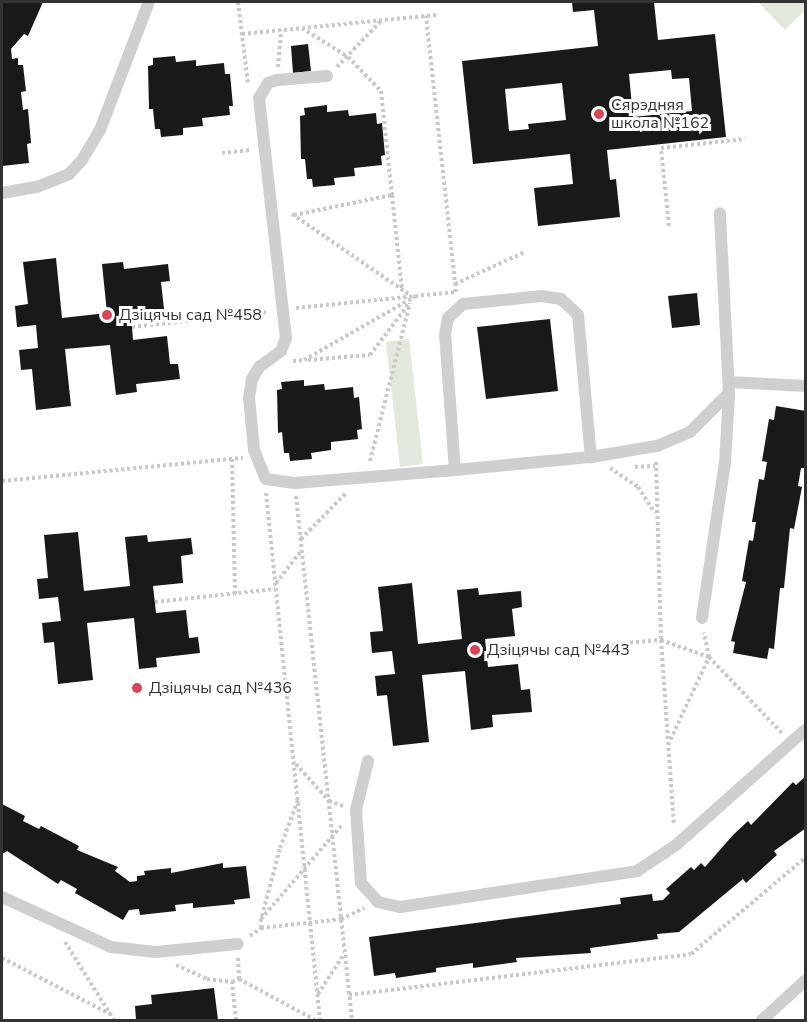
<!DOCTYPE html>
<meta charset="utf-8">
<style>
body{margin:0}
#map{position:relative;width:807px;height:1022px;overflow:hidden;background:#fff;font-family:"Nunito Sans",sans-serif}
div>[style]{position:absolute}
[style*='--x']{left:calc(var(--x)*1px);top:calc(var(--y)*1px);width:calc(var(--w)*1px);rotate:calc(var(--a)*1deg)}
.green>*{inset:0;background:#e3e8dc}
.building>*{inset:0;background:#191919}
.path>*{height:4px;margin-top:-2px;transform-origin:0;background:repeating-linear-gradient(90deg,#c9c9c9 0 3px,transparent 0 6px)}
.lane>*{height:12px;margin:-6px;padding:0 6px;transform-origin:6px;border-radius:6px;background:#cfcfcf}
.dots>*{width:16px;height:16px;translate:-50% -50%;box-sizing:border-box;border:3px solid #fff;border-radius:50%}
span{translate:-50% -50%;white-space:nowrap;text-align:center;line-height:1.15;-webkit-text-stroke:6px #fff;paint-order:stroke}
.poi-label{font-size:16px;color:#323232}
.left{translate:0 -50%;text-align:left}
.frame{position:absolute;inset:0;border:3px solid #323232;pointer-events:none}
</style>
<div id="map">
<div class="green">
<i style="clip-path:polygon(758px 2px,805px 2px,805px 10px,785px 30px)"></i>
<i style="clip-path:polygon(409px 339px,423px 464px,400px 467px,386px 342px)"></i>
</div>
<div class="building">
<i style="clip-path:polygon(2px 2px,43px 2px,28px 36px,24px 34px,11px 49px,12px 59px,18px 58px,18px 65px,23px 65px,26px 91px,21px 92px,23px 110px,28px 109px,31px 143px,27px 144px,29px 163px,2px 166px)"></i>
<i style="clip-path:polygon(evenodd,572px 2px,654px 2px,658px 40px,715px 34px,726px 137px,607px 150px,610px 180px,616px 179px,620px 217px,538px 226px,534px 188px,573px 184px,570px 154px,473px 164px,462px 61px,598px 46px,594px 10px,573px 12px,572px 2px,671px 70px,672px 79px,689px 78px,692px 111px,633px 117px,629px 74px,671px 70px,572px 2px,562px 83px,566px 120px,528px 124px,529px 129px,509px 131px,505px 89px,562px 83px)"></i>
<i style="clip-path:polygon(308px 44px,311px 71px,293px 73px,291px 46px)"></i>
<i style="clip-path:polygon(175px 56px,176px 62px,196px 60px,196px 66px,224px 63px,225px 74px,230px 74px,233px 106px,229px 106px,230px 115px,202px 118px,203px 126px,183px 128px,183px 135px,161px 137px,160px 129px,155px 129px,153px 109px,149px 109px,148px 66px,153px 65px,153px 58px)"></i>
<i style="clip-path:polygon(327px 105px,327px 112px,348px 110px,349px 116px,376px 113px,377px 124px,382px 123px,385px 155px,381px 156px,382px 165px,354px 168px,355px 176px,334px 178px,335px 185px,313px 187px,312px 179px,307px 179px,305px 159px,301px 159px,300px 116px,305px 115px,304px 108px)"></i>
<i style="clip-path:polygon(56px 258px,62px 318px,107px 313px,102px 264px,123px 262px,124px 269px,168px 264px,170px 281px,161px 282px,164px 309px,130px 313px,132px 327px,133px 340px,167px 336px,170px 364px,178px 364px,180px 379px,136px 384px,137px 392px,116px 395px,110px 345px,65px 349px,71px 406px,36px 410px,32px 369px,21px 370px,19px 350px,38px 348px,36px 325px,17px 327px,15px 306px,28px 304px,23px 262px)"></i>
<i style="clip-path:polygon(697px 293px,700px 325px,672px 328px,668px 296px)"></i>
<i style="clip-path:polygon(550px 319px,558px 391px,486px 399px,477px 327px)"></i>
<i style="clip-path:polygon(304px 380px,304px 386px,324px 384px,325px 390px,353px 387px,354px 398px,359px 397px,362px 429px,357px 430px,358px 439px,331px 442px,331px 450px,311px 453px,312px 459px,290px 461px,289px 453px,284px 453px,282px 432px,278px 433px,277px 390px,282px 389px,281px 382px)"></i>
<i style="clip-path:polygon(776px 406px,806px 411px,806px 464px,805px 468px,801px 468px,798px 486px,802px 487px,794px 529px,790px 528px,784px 588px,780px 588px,774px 649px,769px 648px,767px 659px,733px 653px,735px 642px,731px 641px,746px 582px,742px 581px,749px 540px,753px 541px,756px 522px,752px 522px,759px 479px,764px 480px,767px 462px,762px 461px,769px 419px,774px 420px)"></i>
<i style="clip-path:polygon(78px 532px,84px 591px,130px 586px,125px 537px,147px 535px,148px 542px,191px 538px,193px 554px,181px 556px,183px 583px,153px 586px,156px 613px,186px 610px,189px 638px,198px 637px,200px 653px,156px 658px,157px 667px,139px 669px,134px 618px,87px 623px,93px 680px,58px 684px,54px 642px,44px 643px,42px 623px,61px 621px,58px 597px,39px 599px,37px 579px,48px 578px,44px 535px)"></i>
<i style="clip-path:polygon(412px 583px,418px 644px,462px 639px,457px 590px,478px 588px,479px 595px,521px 591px,522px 607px,512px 609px,515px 636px,485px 639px,488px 667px,518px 664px,521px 690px,530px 689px,532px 712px,492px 715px,493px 727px,471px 730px,465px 671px,422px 675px,429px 742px,393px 746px,387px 695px,377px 696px,375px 676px,395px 674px,392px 651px,372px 653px,370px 632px,383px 631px,378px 587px)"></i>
<i style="clip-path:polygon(806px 776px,806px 828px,774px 851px,777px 855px,746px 883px,743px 879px,679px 932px,657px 934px,658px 939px,590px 948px,591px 953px,516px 958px,517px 962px,473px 968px,473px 963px,436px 968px,436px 972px,396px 978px,395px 973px,374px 976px,369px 937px,621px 904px,620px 898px,652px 894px,653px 901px,663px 900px,670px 893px,666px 889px,691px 867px,694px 870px,701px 863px,705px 867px,733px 835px,748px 821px,751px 825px,793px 782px,796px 785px)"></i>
<i style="clip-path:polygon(2px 804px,25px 816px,23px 821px,39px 829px,41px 826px,79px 846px,77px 850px,118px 867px,115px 871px,130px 882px,137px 881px,137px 876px,145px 875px,144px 871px,171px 868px,171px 873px,223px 863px,223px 868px,246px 866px,250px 898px,234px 900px,235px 904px,193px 908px,193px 903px,175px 905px,176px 911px,140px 915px,139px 909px,129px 910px,123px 920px,75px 893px,77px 889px,61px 880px,58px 884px,7px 851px,2px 854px)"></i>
<i style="clip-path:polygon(214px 988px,218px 1020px,136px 1020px,135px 1006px,152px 1004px,151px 995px)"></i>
</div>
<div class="path">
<i style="--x:238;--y:2;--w:83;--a:83"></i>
<i style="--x:302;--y:28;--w:54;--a:32.2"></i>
<i style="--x:348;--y:57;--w:47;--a:45.9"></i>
<i style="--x:381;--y:91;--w:105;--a:84"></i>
<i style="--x:242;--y:34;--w:195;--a:-5.6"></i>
<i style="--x:278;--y:67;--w:37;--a:-85"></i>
<i style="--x:337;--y:67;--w:64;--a:-46.3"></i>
<i style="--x:222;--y:153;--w:29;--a:-6"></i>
<i style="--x:292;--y:214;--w:143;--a:34.5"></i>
<i style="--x:294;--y:215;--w:100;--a:-11.5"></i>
<i style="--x:392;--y:195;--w:96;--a:84"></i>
<i style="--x:669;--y:226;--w:78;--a:-95.9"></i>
<i style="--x:661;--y:148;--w:84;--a:-6.1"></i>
<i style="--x:455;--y:284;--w:77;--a:-24.6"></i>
<i style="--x:296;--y:308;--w:161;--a:-5.7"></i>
<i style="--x:456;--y:292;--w:278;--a:-96.2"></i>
<i style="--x:132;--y:327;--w:137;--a:-6.3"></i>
<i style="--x:308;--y:360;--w:62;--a:-4.6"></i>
<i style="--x:370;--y:355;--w:63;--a:-52.8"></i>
<i style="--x:293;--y:361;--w:11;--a:-5"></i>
<i style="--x:304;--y:360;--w:131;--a:-29.7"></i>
<i style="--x:232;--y:459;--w:135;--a:88.7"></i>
<i style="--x:370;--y:461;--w:163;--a:-75.8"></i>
<i style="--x:656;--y:462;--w:178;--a:88.4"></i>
<i style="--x:661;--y:640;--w:51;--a:19.5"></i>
<i style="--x:709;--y:657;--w:105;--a:46.2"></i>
<i style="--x:635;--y:467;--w:20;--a:-3"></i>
<i style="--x:610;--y:468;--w:34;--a:34"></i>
<i style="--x:638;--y:487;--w:31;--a:57"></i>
<i style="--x:2;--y:481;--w:242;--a:-5.5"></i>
<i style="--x:266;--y:493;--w:530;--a:84.15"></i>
<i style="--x:296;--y:496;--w:527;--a:83.9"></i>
<i style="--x:301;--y:539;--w:64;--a:-45.6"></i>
<i style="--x:276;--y:583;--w:41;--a:-52"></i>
<i style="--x:155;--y:602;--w:121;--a:-6.2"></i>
<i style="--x:487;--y:656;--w:175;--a:-5.3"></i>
<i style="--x:661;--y:640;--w:186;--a:86"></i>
<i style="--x:668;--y:745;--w:97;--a:-65"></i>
<i style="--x:709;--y:657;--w:25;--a:-102"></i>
<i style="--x:296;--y:764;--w:50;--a:48.3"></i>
<i style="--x:329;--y:801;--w:15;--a:20"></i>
<i style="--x:262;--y:916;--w:70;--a:-75.2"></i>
<i style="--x:280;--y:848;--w:51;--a:-69.4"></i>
<i style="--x:261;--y:928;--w:81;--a:-6.4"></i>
<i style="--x:341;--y:919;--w:26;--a:-25"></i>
<i style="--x:250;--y:936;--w:14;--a:-36"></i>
<i style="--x:261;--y:928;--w:9;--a:-90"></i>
<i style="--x:261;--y:919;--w:123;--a:-49.3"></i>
<i style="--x:65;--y:942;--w:92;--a:57.9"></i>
<i style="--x:2;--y:958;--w:122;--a:27.4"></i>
<i style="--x:238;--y:958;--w:21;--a:87"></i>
<i style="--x:239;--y:979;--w:86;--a:28.3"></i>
<i style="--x:176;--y:965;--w:34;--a:24"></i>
<i style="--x:207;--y:979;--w:25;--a:7"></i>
<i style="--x:318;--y:994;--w:48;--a:-57"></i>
<i style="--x:349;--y:995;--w:344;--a:-6.8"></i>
<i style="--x:691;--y:954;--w:150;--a:-40.1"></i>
<i style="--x:236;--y:1020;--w:38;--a:-96"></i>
<i style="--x:232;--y:982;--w:8;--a:-23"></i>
</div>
<div class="lane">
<i style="--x:327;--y:76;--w:50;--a:175.4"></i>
<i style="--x:277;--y:80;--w:9;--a:162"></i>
<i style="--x:268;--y:83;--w:17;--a:121"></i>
<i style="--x:259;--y:98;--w:242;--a:83.6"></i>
<i style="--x:286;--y:338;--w:14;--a:111"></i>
<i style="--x:281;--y:351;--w:26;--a:144"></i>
<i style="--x:260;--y:366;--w:15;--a:122"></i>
<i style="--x:252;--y:379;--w:18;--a:99"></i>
<i style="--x:249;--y:397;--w:53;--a:84.6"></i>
<i style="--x:254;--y:450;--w:31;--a:68"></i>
<i style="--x:266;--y:479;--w:29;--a:8"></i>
<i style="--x:295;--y:483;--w:161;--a:-4.6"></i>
<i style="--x:455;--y:470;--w:137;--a:-5.5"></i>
<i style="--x:591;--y:457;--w:67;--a:-9.5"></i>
<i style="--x:657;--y:446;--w:36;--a:-23"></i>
<i style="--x:690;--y:432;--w:55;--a:-45"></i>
<i style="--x:2;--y:193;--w:36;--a:-10"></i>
<i style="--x:37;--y:187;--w:35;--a:-22"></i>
<i style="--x:69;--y:174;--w:19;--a:-47"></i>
<i style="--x:82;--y:160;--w:35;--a:-59"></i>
<i style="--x:100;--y:130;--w:137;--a:-69.1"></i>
<i style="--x:729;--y:382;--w:77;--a:3"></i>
<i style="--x:455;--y:470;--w:135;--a:-94.2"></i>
<i style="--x:445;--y:335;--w:17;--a:-80"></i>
<i style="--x:448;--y:318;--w:21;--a:-43"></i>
<i style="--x:463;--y:304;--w:79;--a:-5.8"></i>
<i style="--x:542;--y:296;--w:19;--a:9"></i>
<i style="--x:561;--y:299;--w:23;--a:43"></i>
<i style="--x:578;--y:315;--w:143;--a:84.8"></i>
<i style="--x:702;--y:618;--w:157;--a:-81.6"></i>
<i style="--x:725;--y:463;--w:70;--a:-86.7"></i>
<i style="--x:729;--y:393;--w:180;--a:-92.9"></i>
<i style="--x:368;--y:761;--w:50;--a:103.8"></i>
<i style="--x:356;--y:810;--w:73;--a:86.1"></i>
<i style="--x:361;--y:883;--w:25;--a:48"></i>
<i style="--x:378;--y:902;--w:23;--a:13"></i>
<i style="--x:400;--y:907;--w:240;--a:-8.6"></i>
<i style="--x:637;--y:871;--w:47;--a:-33.7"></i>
<i style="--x:676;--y:845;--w:174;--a:-41.7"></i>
<i style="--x:2;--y:897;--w:120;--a:24.6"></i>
<i style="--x:111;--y:947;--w:45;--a:6.3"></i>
<i style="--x:156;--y:952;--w:82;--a:-5.6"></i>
<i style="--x:762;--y:1020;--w:59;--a:-42.3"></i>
</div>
<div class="dots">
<i style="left:599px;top:114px;background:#d74757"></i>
<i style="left:107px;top:315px;background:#d74757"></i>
<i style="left:475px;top:650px;background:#d74757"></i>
<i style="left:137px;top:688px;background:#d74757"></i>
</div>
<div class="poi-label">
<span class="left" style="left:611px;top:114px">Сярэдняя<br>школа №162</span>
<span class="left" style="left:119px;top:315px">Дзіцячы сад №458</span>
<span class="left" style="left:487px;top:650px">Дзіцячы сад №443</span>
<span class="left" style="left:149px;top:688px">Дзіцячы сад №436</span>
</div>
<div class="frame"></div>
</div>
